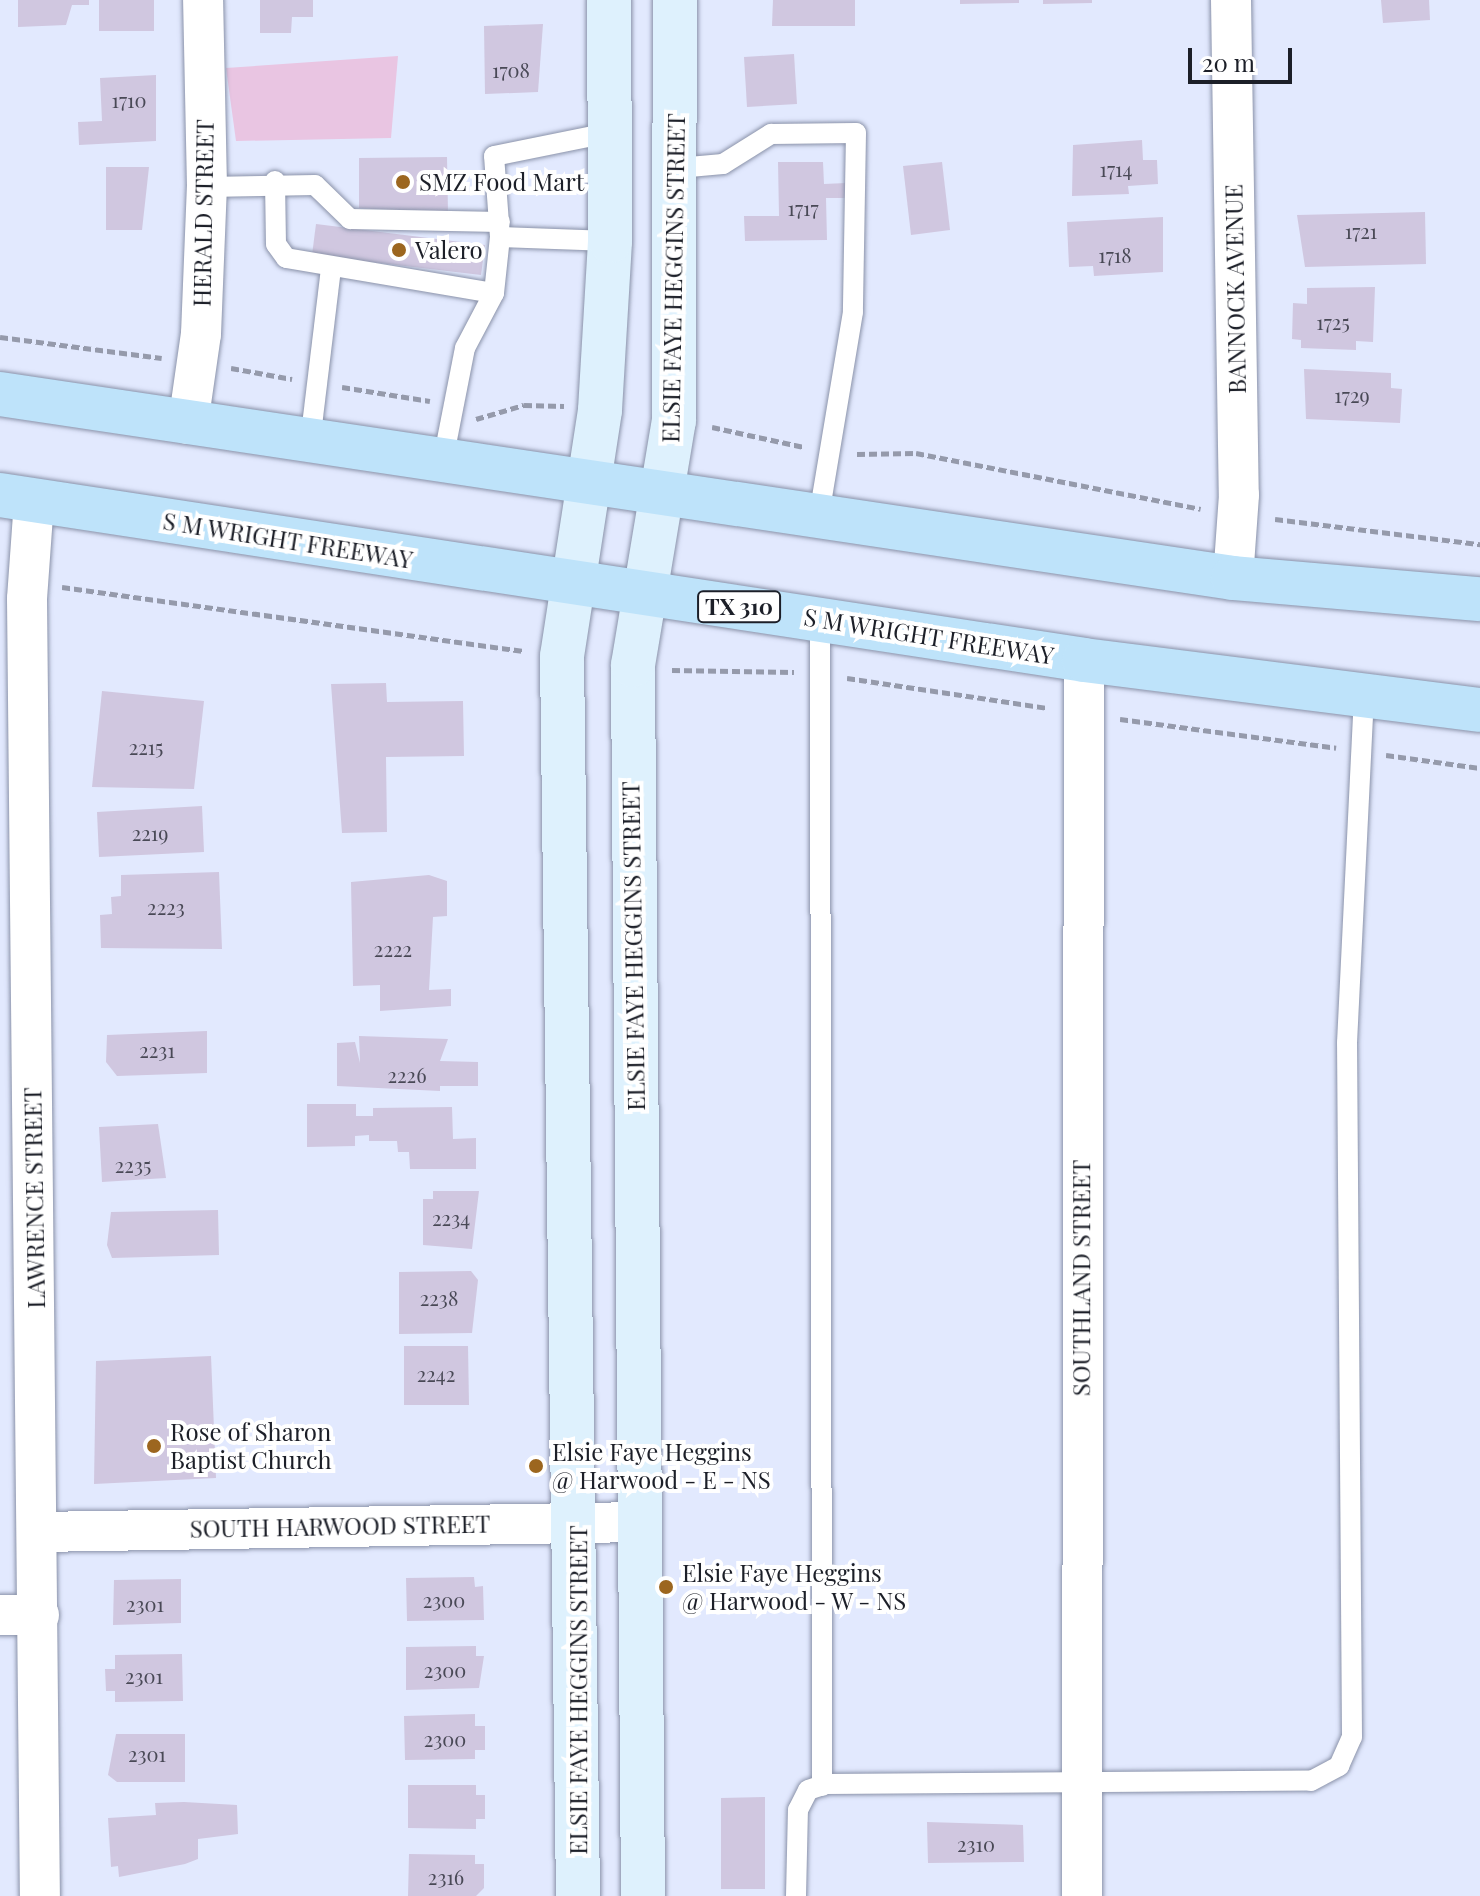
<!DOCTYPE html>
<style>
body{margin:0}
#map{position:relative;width:1480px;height:1896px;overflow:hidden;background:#e2e9fe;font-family:"Playfair Display",serif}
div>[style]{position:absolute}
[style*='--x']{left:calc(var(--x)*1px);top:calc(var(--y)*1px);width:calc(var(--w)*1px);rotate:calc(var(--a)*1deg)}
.green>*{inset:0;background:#e9c5e2}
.building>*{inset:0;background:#d0c7e0}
.path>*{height:5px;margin-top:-2.5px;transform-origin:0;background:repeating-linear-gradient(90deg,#959aab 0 8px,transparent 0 12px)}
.roads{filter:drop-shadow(0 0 2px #8a92a9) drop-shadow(0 0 2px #8a92a9)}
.service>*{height:20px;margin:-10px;padding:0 10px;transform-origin:10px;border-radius:10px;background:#fff}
.minor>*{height:40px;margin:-20px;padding:0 20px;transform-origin:20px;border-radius:20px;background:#fff}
.secondary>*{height:44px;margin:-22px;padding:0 22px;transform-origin:22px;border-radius:22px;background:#def1fd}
.primary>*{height:44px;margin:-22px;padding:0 22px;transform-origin:22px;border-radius:22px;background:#bee3fa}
.dots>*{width:22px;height:22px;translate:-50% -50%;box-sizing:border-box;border:4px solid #fff;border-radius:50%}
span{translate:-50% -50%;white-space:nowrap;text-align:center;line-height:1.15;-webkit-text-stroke:8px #fff;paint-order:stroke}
.number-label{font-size:20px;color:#494956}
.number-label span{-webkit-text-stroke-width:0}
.shield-label span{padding:2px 6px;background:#fff;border:2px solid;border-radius:6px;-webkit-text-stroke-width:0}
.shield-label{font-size:22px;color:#1c1f28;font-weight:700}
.poi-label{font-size:24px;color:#1c1f28}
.left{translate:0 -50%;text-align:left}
.street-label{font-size:24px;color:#1c1f28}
.scale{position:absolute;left:1188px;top:48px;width:104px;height:36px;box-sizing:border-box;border:4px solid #1c1f28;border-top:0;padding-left:10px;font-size:24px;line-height:28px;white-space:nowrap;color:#1c1f28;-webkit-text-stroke:6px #fff;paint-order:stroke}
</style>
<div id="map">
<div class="green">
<i style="clip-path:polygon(398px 56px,391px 138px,236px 141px,226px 68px)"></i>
</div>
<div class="building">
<i style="clip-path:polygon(18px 0,89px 0,89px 5px,72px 5px,66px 25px,18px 27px)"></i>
<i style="clip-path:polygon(99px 0,154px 0,154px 31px,99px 31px)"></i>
<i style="clip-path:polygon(260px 0,313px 0,313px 17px,292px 17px,291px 33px,260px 33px)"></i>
<i style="clip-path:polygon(773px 0,855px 0,855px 26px,772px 26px)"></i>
<i style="clip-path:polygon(960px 0,1019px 0,1019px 3px,960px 4px)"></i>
<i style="clip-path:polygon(1043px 0,1092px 0,1092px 3px,1043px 4px)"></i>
<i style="clip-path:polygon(1381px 0,1429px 0,1430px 20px,1383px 23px)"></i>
<i style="clip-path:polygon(543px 24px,538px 92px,485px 94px,484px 26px)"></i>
<i style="clip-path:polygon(794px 54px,797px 104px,747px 107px,744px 57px)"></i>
<i style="clip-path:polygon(156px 75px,156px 141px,79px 145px,78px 122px,102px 121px,100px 78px)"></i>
<i style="clip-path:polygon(1142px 140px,1143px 160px,1157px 160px,1158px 184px,1128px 186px,1129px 194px,1072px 196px,1073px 145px)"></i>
<i style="clip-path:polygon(447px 157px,448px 214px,359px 208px,359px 158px)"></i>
<i style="clip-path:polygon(778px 162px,823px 162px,824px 184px,846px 183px,846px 198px,826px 198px,827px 240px,745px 241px,744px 216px,779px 216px)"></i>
<i style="clip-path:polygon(942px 162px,950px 230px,911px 235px,903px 166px)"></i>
<i style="clip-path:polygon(106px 167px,149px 167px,142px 230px,106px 230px)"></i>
<i style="clip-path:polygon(1425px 212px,1426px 264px,1305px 267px,1297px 215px)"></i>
<i style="clip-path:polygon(1163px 217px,1163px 272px,1094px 276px,1093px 266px,1069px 267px,1067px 222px)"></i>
<i style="clip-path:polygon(316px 224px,485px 245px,481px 275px,312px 255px)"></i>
<i style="clip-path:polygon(1375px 287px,1373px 342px,1356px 341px,1356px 350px,1301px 348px,1301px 340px,1292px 339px,1293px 303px,1307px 304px,1307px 288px)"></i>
<i style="clip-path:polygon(1304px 369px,1391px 373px,1391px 388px,1402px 389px,1400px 423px,1306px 419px)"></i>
<i style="clip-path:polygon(386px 683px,387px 702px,463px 701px,464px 756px,386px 757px,387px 832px,342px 833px,331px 684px)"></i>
<i style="clip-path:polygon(102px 691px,204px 701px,194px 789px,92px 787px)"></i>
<i style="clip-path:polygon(202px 806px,204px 852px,99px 857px,97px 812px)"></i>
<i style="clip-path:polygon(219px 872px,222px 949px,101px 948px,100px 915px,112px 914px,111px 897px,121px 896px,121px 875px)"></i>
<i style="clip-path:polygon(429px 875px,447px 881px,447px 916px,433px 917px,429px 990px,451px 989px,451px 1006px,380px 1011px,380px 985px,353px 986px,351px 882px)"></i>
<i style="clip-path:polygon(207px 1031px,207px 1073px,117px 1076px,106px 1062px,107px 1035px)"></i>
<i style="clip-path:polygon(359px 1036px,448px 1039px,440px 1061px,478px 1062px,478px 1086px,440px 1086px,440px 1091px,337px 1086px,337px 1043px,355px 1042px,360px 1063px)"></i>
<i style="clip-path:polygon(307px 1104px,356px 1104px,356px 1116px,373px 1116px,373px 1108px,452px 1107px,453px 1139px,476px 1138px,476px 1169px,410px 1169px,409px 1152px,398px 1152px,397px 1141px,369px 1141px,369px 1135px,355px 1136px,355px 1146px,307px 1147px)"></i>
<i style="clip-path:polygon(158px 1124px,166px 1178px,102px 1182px,99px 1127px)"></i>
<i style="clip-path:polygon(433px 1191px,479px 1191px,472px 1249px,423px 1245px,423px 1199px,433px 1199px)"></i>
<i style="clip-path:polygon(218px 1210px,219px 1255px,112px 1258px,107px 1245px,111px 1212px)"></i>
<i style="clip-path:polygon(471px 1271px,478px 1280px,472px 1333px,399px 1334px,399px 1272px)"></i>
<i style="clip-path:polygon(404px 1346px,468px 1346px,469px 1405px,404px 1405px)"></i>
<i style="clip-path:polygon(211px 1356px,216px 1478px,94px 1484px,96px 1361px)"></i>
<i style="clip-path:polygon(474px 1577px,475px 1587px,483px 1586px,484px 1620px,407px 1621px,406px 1578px)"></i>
<i style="clip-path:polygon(181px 1579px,181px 1623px,113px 1625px,114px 1580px)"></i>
<i style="clip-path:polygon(476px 1646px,476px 1656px,484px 1656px,479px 1688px,406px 1690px,406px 1647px)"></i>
<i style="clip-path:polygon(182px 1654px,183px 1701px,115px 1702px,115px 1691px,106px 1691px,105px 1669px,115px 1669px,115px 1655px)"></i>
<i style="clip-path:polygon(475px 1714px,475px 1726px,485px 1726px,485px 1750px,475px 1750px,475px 1759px,405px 1760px,404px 1716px)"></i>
<i style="clip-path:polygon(116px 1734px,185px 1734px,185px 1782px,117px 1782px,108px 1775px)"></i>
<i style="clip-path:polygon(408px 1785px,476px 1785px,476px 1795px,485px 1795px,485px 1819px,476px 1819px,476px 1829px,408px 1828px)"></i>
<i style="clip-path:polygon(765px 1797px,765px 1889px,721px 1889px,721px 1798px)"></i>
<i style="clip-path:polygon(184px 1802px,237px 1805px,238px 1834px,198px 1839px,198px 1859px,185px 1864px,119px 1877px,118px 1866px,111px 1867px,108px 1818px,156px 1815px,155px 1803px)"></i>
<i style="clip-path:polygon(927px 1822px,1023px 1825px,1024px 1862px,928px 1863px)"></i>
<i style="clip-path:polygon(409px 1854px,475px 1855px,475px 1864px,484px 1864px,484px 1888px,476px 1896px,408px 1896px)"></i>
</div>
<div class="path">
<i style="--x:0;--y:337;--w:163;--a:7.4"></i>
<i style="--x:231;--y:368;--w:62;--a:10.2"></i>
<i style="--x:342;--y:387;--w:89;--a:9"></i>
<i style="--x:476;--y:419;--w:50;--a:-16.3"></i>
<i style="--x:524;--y:405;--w:40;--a:1.4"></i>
<i style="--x:712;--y:427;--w:94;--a:12.3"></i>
<i style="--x:857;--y:454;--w:59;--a:-1"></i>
<i style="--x:916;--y:453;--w:290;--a:11.1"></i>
<i style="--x:1275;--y:519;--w:207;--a:7"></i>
<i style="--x:62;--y:587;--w:466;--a:7.9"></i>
<i style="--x:672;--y:670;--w:122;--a:0.9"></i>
<i style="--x:847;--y:678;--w:202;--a:8.5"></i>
<i style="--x:1120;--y:719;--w:218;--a:7.6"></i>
<i style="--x:1386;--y:755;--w:95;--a:7.9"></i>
</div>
<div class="roads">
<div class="service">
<i style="--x:678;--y:168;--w:45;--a:-5.1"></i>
<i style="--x:723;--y:164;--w:57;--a:-32"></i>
<i style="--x:771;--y:134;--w:85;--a:-0.7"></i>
<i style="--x:856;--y:133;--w:179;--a:91"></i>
<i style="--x:853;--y:312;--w:207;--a:99.5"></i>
<i style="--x:275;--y:181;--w:63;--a:89.1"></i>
<i style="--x:276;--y:244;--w:17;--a:54"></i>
<i style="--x:286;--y:258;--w:211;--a:9.6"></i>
<i style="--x:494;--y:293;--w:62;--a:117.8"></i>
<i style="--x:465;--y:348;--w:114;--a:101.1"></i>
<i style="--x:207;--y:187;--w:108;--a:-1.1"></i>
<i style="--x:315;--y:185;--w:49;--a:44.2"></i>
<i style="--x:350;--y:219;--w:150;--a:1.1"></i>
<i style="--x:500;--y:237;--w:110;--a:2.1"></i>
<i style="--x:494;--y:293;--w:56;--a:-83.9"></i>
<i style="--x:500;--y:237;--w:81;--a:-94.2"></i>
<i style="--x:494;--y:156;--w:116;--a:-11.4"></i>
<i style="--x:310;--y:442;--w:174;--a:-83.1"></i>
<i style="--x:820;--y:618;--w:1168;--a:89.9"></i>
<i style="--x:796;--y:1896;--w:86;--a:-88.7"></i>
<i style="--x:798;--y:1810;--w:22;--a:-63"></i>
<i style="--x:808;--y:1790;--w:20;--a:-18"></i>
<i style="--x:827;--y:1784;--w:484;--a:-0.4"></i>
<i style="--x:1311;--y:1781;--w:32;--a:-28"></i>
<i style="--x:1339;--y:1766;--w:32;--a:-66"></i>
<i style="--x:1352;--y:1737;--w:694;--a:-90.41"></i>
<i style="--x:1347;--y:1043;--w:348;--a:-87.2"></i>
</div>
<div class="minor">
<i style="--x:1231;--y:0;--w:495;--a:89.1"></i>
<i style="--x:1239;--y:495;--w:83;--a:94.1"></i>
<i style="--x:188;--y:424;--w:91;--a:-81.8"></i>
<i style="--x:201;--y:334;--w:147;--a:-87.7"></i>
<i style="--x:207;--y:187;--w:187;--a:-91.2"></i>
<i style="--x:34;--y:501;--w:98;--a:94.1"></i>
<i style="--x:27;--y:599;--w:1297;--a:89.43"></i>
<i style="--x:38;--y:1532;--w:604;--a:-0.95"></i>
<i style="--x:0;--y:1615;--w:39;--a:0"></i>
<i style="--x:1082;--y:1896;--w:1236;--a:-89.91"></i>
</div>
<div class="secondary">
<i style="--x:578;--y:1896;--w:1240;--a:-90.74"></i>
<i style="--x:562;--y:656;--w:249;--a:-81.2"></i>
<i style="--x:600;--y:410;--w:169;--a:-86.6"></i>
<i style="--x:610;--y:241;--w:241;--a:-90.2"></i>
<i style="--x:643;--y:1896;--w:1231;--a:-90.47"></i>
<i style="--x:633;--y:665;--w:247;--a:-80.5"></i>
<i style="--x:674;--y:421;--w:421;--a:-89.9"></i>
</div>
<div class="primary">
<i style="--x:0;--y:394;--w:1247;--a:8.49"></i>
<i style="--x:1233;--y:578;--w:248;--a:4.9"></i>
<i style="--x:0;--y:495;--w:1096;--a:8.65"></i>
<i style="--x:1084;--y:660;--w:399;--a:7.2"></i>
</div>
</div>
<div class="dots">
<i style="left:403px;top:182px;background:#9c661f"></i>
<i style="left:399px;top:250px;background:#9c661f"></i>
<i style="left:154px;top:1446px;background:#9c661f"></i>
<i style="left:536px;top:1466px;background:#9c661f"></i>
<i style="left:666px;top:1587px;background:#9c661f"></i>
</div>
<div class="number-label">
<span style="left:511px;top:69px">1708</span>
<span style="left:129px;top:99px">1710</span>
<span style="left:1116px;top:168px">1714</span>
<span style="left:803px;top:207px">1717</span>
<span style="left:1361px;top:230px">1721</span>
<span style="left:1115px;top:254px">1718</span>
<span style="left:1333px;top:321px">1725</span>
<span style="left:1352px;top:394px">1729</span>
<span style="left:146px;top:746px">2215</span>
<span style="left:150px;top:832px">2219</span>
<span style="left:166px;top:906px">2223</span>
<span style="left:393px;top:948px">2222</span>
<span style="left:157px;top:1049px">2231</span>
<span style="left:407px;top:1074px">2226</span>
<span style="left:133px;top:1164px">2235</span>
<span style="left:451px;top:1217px">2234</span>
<span style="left:439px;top:1297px">2238</span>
<span style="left:436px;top:1373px">2242</span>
<span style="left:444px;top:1599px">2300</span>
<span style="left:145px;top:1603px">2301</span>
<span style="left:445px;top:1669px">2300</span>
<span style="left:144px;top:1675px">2301</span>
<span style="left:445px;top:1738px">2300</span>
<span style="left:147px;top:1753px">2301</span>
<span style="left:976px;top:1843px">2310</span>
<span style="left:446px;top:1876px">2316</span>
</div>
<div class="shield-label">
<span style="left:739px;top:607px">TX 310</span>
</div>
<div class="poi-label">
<span class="left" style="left:419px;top:182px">SMZ Food Mart</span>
<span class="left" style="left:415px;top:250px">Valero</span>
<span class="left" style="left:170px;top:1446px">Rose of Sharon<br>Baptist Church</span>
<span class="left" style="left:552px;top:1466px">Elsie Faye Heggins<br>@ Harwood - E - NS</span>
<span class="left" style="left:682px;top:1587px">Elsie Faye Heggins<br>@ Harwood - W - NS</span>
</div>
<div class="street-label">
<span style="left:203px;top:213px;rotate:-89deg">HERALD STREET</span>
<span style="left:673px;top:278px;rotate:-89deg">ELSIE FAYE HEGGINS STREET</span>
<span style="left:1235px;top:289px;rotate:-91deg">BANNOCK AVENUE</span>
<span style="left:288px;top:540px;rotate:9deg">S M WRIGHT FREEWAY</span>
<span style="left:929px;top:636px;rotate:9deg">S M WRIGHT FREEWAY</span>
<span style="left:633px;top:946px;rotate:-91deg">ELSIE FAYE HEGGINS STREET</span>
<span style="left:34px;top:1198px;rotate:-91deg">LAWRENCE STREET</span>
<span style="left:1081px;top:1278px;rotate:-90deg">SOUTHLAND STREET</span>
<span style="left:340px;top:1526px;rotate:-1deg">SOUTH HARWOOD STREET</span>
<span style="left:578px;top:1690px;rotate:-90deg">ELSIE FAYE HEGGINS STREET</span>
</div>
<div class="scale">20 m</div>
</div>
